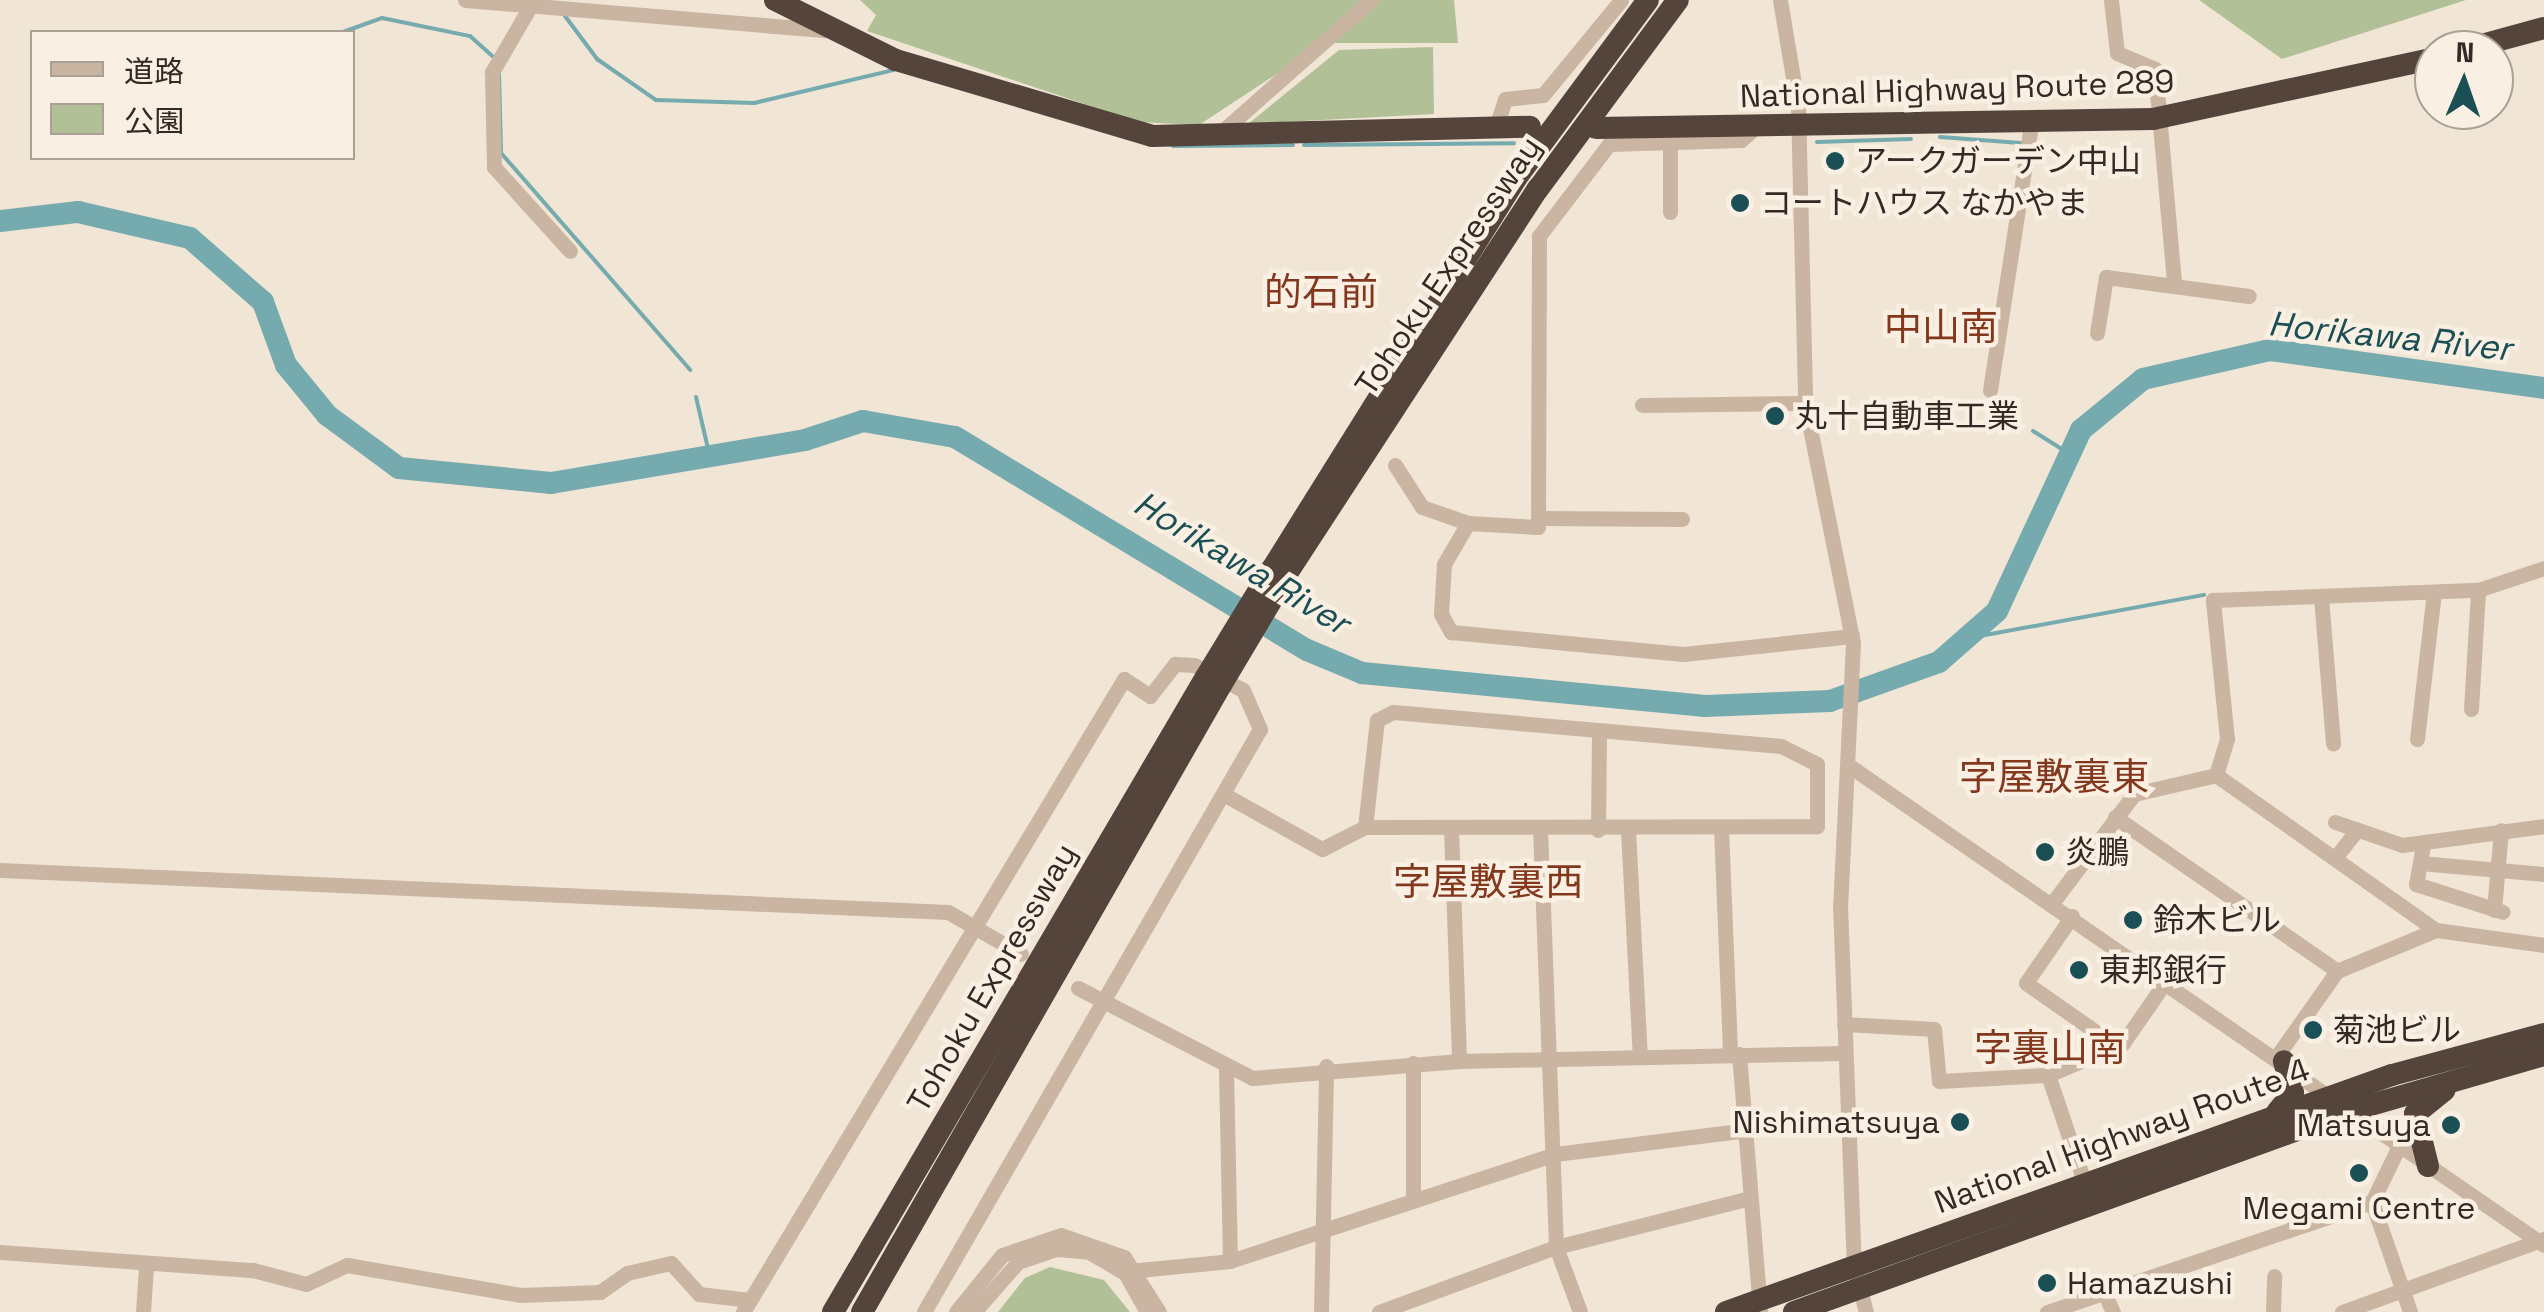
<!DOCTYPE html>
<meta charset="utf-8">
<style>
body{margin:0}
#map{position:relative;width:2544px;height:1312px;overflow:hidden;background:#f1e5d6;font-family:"Space Grotesk","Noto Sans JP",sans-serif}
div>[style]{position:absolute}
[style*='--x']{left:calc(var(--x)*1px);top:calc(var(--y)*1px);width:calc(var(--w)*1px);rotate:calc(var(--a)*1deg)}
.green>*{inset:0;background:#b1c096}
.stream>*{height:4px;margin:-2px;padding:0 2px;transform-origin:2px;border-radius:2px;background:#75aaae}
.river>*{height:22px;margin:-11px;padding:0 11px;transform-origin:11px;border-radius:11px;background:#75aaae}
.minor>*{height:15px;margin:-7.5px;padding:0 7.5px;transform-origin:7.5px;border-radius:7.5px;background:#c9b5a2}
.highway>*{height:22px;margin:-11px;padding:0 11px;transform-origin:11px;border-radius:11px;background:#54443b}
.highway-bridge>*{height:22px;margin:-11px;padding:0 11px;transform-origin:11px;border-radius:11px;background:#54443b}
.dots>*{width:28px;height:28px;translate:-50% -50%;box-sizing:border-box;border:5px solid #f9efe2;border-radius:50%}
span{translate:-50% -50%;white-space:nowrap;text-align:center;line-height:1.15;-webkit-text-stroke:9px #f9efe2;paint-order:stroke}
.street-label{font-size:32px;color:#332a25}
.poi-label{font-size:32px;color:#332a25}
.left{translate:0 -50%;text-align:left}
.right{translate:-100% -50%;text-align:right}
.water-label{font-size:35px;color:#1a4f55;font-style:italic}
.quarter-label{font-size:38px;color:#83381d}
.legend{position:absolute;left:30px;top:30px;width:325px;height:130px;box-sizing:border-box;background:#f9efe2;border:2px solid #aaa096;margin:0;padding:12px 18px;list-style:none;font-size:30px;color:#332a25}
.legend li{display:flex;align-items:center;gap:20px;height:50px}
.legend b{width:50px;border:2px solid #aaa096}
.north{position:absolute;left:2414px;top:30px;width:100px;height:100px;box-sizing:border-box;background:#f9efe2;border:2px solid #aaa096;border-radius:50%;rotate:2deg;font-size:28px;font-weight:700;line-height:40px;text-align:center;color:#332a25}
.north::after{content:'';display:block;margin:auto;width:35px;height:45px;background:#1a4f55;clip-path:polygon(50% 0,100% 100%,50% 72%,0 100%)}
</style>
<div id="map">
<div class="green">
<i style="clip-path:polygon(860px 0,1454px 0,1458px 43px,1324px 43px,1199px 125px,1138px 122px,867px 31px,876px 15px)"></i>
<i style="clip-path:polygon(2199px 0,2466px 0,2282px 59px)"></i>
<i style="clip-path:polygon(1433px 47px,1434px 114px,1248px 124px,1339px 50px)"></i>
<i style="clip-path:polygon(1050px 1267px,1104px 1280px,1130px 1312px,998px 1312px,1025px 1278px)"></i>
</div>
<div class="stream">
<i style="--x:565;--y:16;--w:54;--a:53.3"></i>
<i style="--x:597;--y:59;--w:72;--a:34.8"></i>
<i style="--x:656;--y:100;--w:98;--a:1.8"></i>
<i style="--x:754;--y:103;--w:144;--a:-13.3"></i>
<i style="--x:343;--y:32;--w:41;--a:-19.7"></i>
<i style="--x:382;--y:18;--w:90;--a:11.6"></i>
<i style="--x:470;--y:36;--w:30;--a:42"></i>
<i style="--x:499;--y:74;--w:79;--a:88.5"></i>
<i style="--x:501;--y:153;--w:288;--a:48.9"></i>
<i style="--x:1940;--y:137;--w:81;--a:4.2"></i>
<i style="--x:1817;--y:142;--w:94;--a:-1.8"></i>
<i style="--x:1304;--y:145;--w:210;--a:-0.5"></i>
<i style="--x:1173;--y:146;--w:120;--a:-0.5"></i>
<i style="--x:1987;--y:394;--w:39;--a:42"></i>
<i style="--x:696;--y:397;--w:57;--a:76.9"></i>
<i style="--x:2033;--y:431;--w:40;--a:32"></i>
<i style="--x:1969;--y:638;--w:239;--a:-10.4"></i>
</div>
<div class="river">
<i style="--x:0;--y:221;--w:79;--a:-6.6"></i>
<i style="--x:78;--y:212;--w:115;--a:13.1"></i>
<i style="--x:190;--y:238;--w:97;--a:41.2"></i>
<i style="--x:263;--y:302;--w:67;--a:69.9"></i>
<i style="--x:286;--y:365;--w:65;--a:50.6"></i>
<i style="--x:327;--y:415;--w:89;--a:36.4"></i>
<i style="--x:399;--y:468;--w:153;--a:5.6"></i>
<i style="--x:551;--y:483;--w:258;--a:-9.6"></i>
<i style="--x:805;--y:440;--w:61;--a:-18.1"></i>
<i style="--x:863;--y:421;--w:93;--a:9.9"></i>
<i style="--x:955;--y:437;--w:411;--a:31.2"></i>
<i style="--x:1307;--y:650;--w:60;--a:22.7"></i>
<i style="--x:1362;--y:673;--w:345;--a:5.5"></i>
<i style="--x:1705;--y:706;--w:125;--a:-2.3"></i>
<i style="--x:1830;--y:701;--w:116;--a:-19.7"></i>
<i style="--x:1939;--y:662;--w:77;--a:-41.3"></i>
<i style="--x:1997;--y:611;--w:200;--a:-65.1"></i>
<i style="--x:2081;--y:430;--w:80;--a:-39.4"></i>
<i style="--x:2143;--y:379;--w:130;--a:-12.9"></i>
<i style="--x:2270;--y:350;--w:277;--a:7.9"></i>
</div>
<div class="minor">
<i style="--x:465;--y:0;--w:362;--a:4.8"></i>
<i style="--x:1780;--y:0;--w:109;--a:80.5"></i>
<i style="--x:1798;--y:107;--w:296;--a:88.6"></i>
<i style="--x:1805;--y:403;--w:245;--a:78.7"></i>
<i style="--x:1853;--y:643;--w:262;--a:92.8"></i>
<i style="--x:1840;--y:905;--w:362;--a:87.8"></i>
<i style="--x:1854;--y:1267;--w:47;--a:75.1"></i>
<i style="--x:2111;--y:0;--w:53;--a:83.5"></i>
<i style="--x:2117;--y:53;--w:41;--a:22.8"></i>
<i style="--x:2155;--y:69;--w:215;--a:84.9"></i>
<i style="--x:531;--y:5;--w:78;--a:120.2"></i>
<i style="--x:492;--y:72;--w:95;--a:88.8"></i>
<i style="--x:494;--y:167;--w:113;--a:47.9"></i>
<i style="--x:1496;--y:127;--w:29;--a:-72"></i>
<i style="--x:1505;--y:99;--w:38;--a:-6"></i>
<i style="--x:1543;--y:95;--w:123;--a:-50.6"></i>
<i style="--x:1218;--y:135;--w:204;--a:-41.4"></i>
<i style="--x:1670;--y:142;--w:70;--a:90"></i>
<i style="--x:2097;--y:333;--w:57;--a:-80.9"></i>
<i style="--x:2106;--y:277;--w:144;--a:7.6"></i>
<i style="--x:1990;--y:390;--w:269;--a:-81.2"></i>
<i style="--x:1642;--y:405;--w:163;--a:-0.7"></i>
<i style="--x:1395;--y:465;--w:50;--a:57.3"></i>
<i style="--x:1422;--y:507;--w:49;--a:19.2"></i>
<i style="--x:1468;--y:523;--w:70;--a:3.3"></i>
<i style="--x:1538;--y:527;--w:291;--a:-89.8"></i>
<i style="--x:1539;--y:236;--w:116;--a:-52.7"></i>
<i style="--x:1609;--y:144;--w:132;--a:-1.7"></i>
<i style="--x:1741;--y:140;--w:18;--a:-41"></i>
<i style="--x:1539;--y:518;--w:143;--a:0.4"></i>
<i style="--x:1468;--y:523;--w:48;--a:120.3"></i>
<i style="--x:1444;--y:564;--w:50;--a:93.4"></i>
<i style="--x:1441;--y:614;--w:21;--a:61"></i>
<i style="--x:1451;--y:632;--w:233;--a:5.4"></i>
<i style="--x:1683;--y:654;--w:170;--a:-6.1"></i>
<i style="--x:2321;--y:597;--w:147;--a:85.3"></i>
<i style="--x:2471;--y:709;--w:119;--a:-86.6"></i>
<i style="--x:2417;--y:739;--w:148;--a:-83.4"></i>
<i style="--x:1851;--y:767;--w:842;--a:34.6"></i>
<i style="--x:2216;--y:775;--w:38;--a:-73"></i>
<i style="--x:2227;--y:739;--w:140;--a:-95.8"></i>
<i style="--x:2213;--y:600;--w:265;--a:-2.2"></i>
<i style="--x:2478;--y:590;--w:70;--a:-18.4"></i>
<i style="--x:1225;--y:795;--w:111;--a:29.1"></i>
<i style="--x:1322;--y:849;--w:48;--a:-27.1"></i>
<i style="--x:1365;--y:827;--w:452;--a:-0.1"></i>
<i style="--x:1817;--y:826;--w:62;--a:-90"></i>
<i style="--x:1817;--y:764;--w:40;--a:-153.4"></i>
<i style="--x:1781;--y:746;--w:389;--a:-175"></i>
<i style="--x:1393;--y:712;--w:18;--a:153"></i>
<i style="--x:1377;--y:720;--w:108;--a:96.4"></i>
<i style="--x:2115;--y:817;--w:270;--a:34.7"></i>
<i style="--x:2337;--y:971;--w:107;--a:-22.5"></i>
<i style="--x:2335;--y:822;--w:71;--a:18.9"></i>
<i style="--x:2402;--y:845;--w:143;--a:-7.6"></i>
<i style="--x:1721;--y:827;--w:227;--a:87.7"></i>
<i style="--x:1451;--y:828;--w:233;--a:88"></i>
<i style="--x:1540;--y:829;--w:418;--a:87.8"></i>
<i style="--x:1556;--y:1247;--w:69;--a:69.7"></i>
<i style="--x:1598;--y:830;--w:97;--a:-89.4"></i>
<i style="--x:1628;--y:830;--w:227;--a:87"></i>
<i style="--x:2423;--y:845;--w:40;--a:100"></i>
<i style="--x:2416;--y:884;--w:91;--a:17.8"></i>
<i style="--x:2335;--y:858;--w:36;--a:-52"></i>
<i style="--x:2420;--y:863;--w:124;--a:5.1"></i>
<i style="--x:0;--y:870;--w:949;--a:2.54"></i>
<i style="--x:948;--y:912;--w:84;--a:29.9"></i>
<i style="--x:2053;--y:902;--w:135;--a:-53.1"></i>
<i style="--x:2134;--y:794;--w:84;--a:-13"></i>
<i style="--x:2216;--y:775;--w:269;--a:35.2"></i>
<i style="--x:2436;--y:930;--w:109;--a:7.9"></i>
<i style="--x:2494;--y:910;--w:80;--a:-85"></i>
<i style="--x:2072;--y:916;--w:81;--a:124.5"></i>
<i style="--x:2026;--y:983;--w:110;--a:35"></i>
<i style="--x:1078;--y:988;--w:196;--a:27.3"></i>
<i style="--x:1252;--y:1078;--w:208;--a:-4.7"></i>
<i style="--x:1459;--y:1061;--w:386;--a:-1.2"></i>
<i style="--x:1844;--y:1024;--w:90;--a:3.2"></i>
<i style="--x:1934;--y:1029;--w:52;--a:84.5"></i>
<i style="--x:1939;--y:1081;--w:109;--a:-3.2"></i>
<i style="--x:2048;--y:1075;--w:82;--a:-23.1"></i>
<i style="--x:2123;--y:1043;--w:75;--a:-55.3"></i>
<i style="--x:1739;--y:1054;--w:259;--a:85.3"></i>
<i style="--x:2277;--y:1056;--w:104;--a:-54.8"></i>
<i style="--x:1413;--y:1063;--w:138;--a:90"></i>
<i style="--x:1226;--y:1070;--w:191;--a:88.8"></i>
<i style="--x:2048;--y:1075;--w:115;--a:71.3"></i>
<i style="--x:2372;--y:1202;--w:116;--a:70.9"></i>
<i style="--x:0;--y:1252;--w:254;--a:4.1"></i>
<i style="--x:253;--y:1270;--w:55;--a:14.8"></i>
<i style="--x:306;--y:1284;--w:45;--a:-24.9"></i>
<i style="--x:347;--y:1265;--w:176;--a:9.8"></i>
<i style="--x:520;--y:1295;--w:80;--a:-2.1"></i>
<i style="--x:600;--y:1292;--w:33;--a:-35"></i>
<i style="--x:627;--y:1273;--w:45;--a:-12.8"></i>
<i style="--x:671;--y:1263;--w:42;--a:47.9"></i>
<i style="--x:699;--y:1294;--w:51;--a:6.7"></i>
<i style="--x:1139;--y:1270;--w:91;--a:-5.6"></i>
<i style="--x:1230;--y:1261;--w:342;--a:-18.2"></i>
<i style="--x:1555;--y:1154;--w:186;--a:-7.1"></i>
<i style="--x:2104;--y:1292;--w:22;--a:66"></i>
<i style="--x:143;--y:1312;--w:45;--a:-86.2"></i>
<i style="--x:743;--y:1312;--w:739;--a:-58.96"></i>
<i style="--x:1124;--y:679;--w:31;--a:33"></i>
<i style="--x:1150;--y:696;--w:41;--a:-52"></i>
<i style="--x:1175;--y:664;--w:19;--a:3"></i>
<i style="--x:1194;--y:665;--w:55;--a:27"></i>
<i style="--x:1243;--y:690;--w:43;--a:66.4"></i>
<i style="--x:1260;--y:729;--w:673;--a:119.96"></i>
<i style="--x:956;--y:1312;--w:73;--a:-51.1"></i>
<i style="--x:1002;--y:1255;--w:62;--a:-18.7"></i>
<i style="--x:1061;--y:1235;--w:67;--a:19.2"></i>
<i style="--x:1124;--y:1257;--w:65;--a:57.5"></i>
<i style="--x:974;--y:1312;--w:67;--a:-48.7"></i>
<i style="--x:1018;--y:1262;--w:40;--a:-18.9"></i>
<i style="--x:1056;--y:1249;--w:33;--a:5"></i>
<i style="--x:1089;--y:1252;--w:42;--a:30.3"></i>
<i style="--x:1125;--y:1273;--w:45;--a:60.6"></i>
<i style="--x:1321;--y:1312;--w:246;--a:-88.8"></i>
<i style="--x:1379;--y:1312;--w:189;--a:-20.2"></i>
<i style="--x:1556;--y:1247;--w:196;--a:-14.2"></i>
<i style="--x:2047;--y:1312;--w:343;--a:-18.7"></i>
<i style="--x:2372;--y:1202;--w:62;--a:-64.3"></i>
<i style="--x:2273;--y:1312;--w:36;--a:-88"></i>
<i style="--x:2342;--y:1312;--w:215;--a:-19.9"></i>
</div>
<div class="highway">
<i style="--x:775;--y:0;--w:135;--a:26.4"></i>
<i style="--x:896;--y:60;--w:267;--a:16.5"></i>
<i style="--x:1152;--y:136;--w:378;--a:-1.4"></i>
<i style="--x:2463;--y:50;--w:84;--a:-15.2"></i>
<i style="--x:1596;--y:128;--w:557;--a:-0.93"></i>
<i style="--x:2153;--y:119;--w:288;--a:-12.2"></i>
<i style="--x:1272;--y:569;--w:462;--a:-58"></i>
<i style="--x:1517;--y:177;--w:220;--a:-53.5"></i>
<i style="--x:1284;--y:578;--w:465;--a:-56.9"></i>
<i style="--x:1538;--y:189;--w:235;--a:-53.5"></i>
<i style="--x:2277;--y:1112;--w:25;--a:-50"></i>
<i style="--x:2293;--y:1093;--w:33;--a:-106"></i>
<i style="--x:2428;--y:1166;--w:54;--a:-104"></i>
<i style="--x:2415;--y:1114;--w:38;--a:-39"></i>
<i style="--x:833;--y:1312;--w:736;--a:-59.57"></i>
<i style="--x:862;--y:1312;--w:723;--a:-60.21"></i>
<i style="--x:1726;--y:1312;--w:707;--a:-19.59"></i>
<i style="--x:2392;--y:1075;--w:157;--a:-15.1"></i>
<i style="--x:1794;--y:1312;--w:591;--a:-19.88"></i>
<i style="--x:2350;--y:1111;--w:202;--a:-16.1"></i>
</div>
<div class="highway-bridge">
<i style="--x:1206;--y:677;--w:127;--a:-58.6"></i>
<i style="--x:1221;--y:685;--w:121;--a:-59.2"></i>
</div>
<div class="dots">
<i style="left:1835px;top:161px;background:#1a4f55"></i>
<i style="left:1740px;top:203px;background:#1a4f55"></i>
<i style="left:1775px;top:416px;background:#1a4f55"></i>
<i style="left:2045px;top:852px;background:#1a4f55"></i>
<i style="left:2133px;top:920px;background:#1a4f55"></i>
<i style="left:2079px;top:970px;background:#1a4f55"></i>
<i style="left:2313px;top:1030px;background:#1a4f55"></i>
<i style="left:1960px;top:1122px;background:#1a4f55"></i>
<i style="left:2451px;top:1125px;background:#1a4f55"></i>
<i style="left:2359px;top:1173px;background:#1a4f55"></i>
<i style="left:2047px;top:1283px;background:#1a4f55"></i>
</div>
<div class="street-label">
<span style="left:1957px;top:89px;rotate:-2deg">National Highway Route 289</span>
<span style="left:1448px;top:266px;rotate:-56deg">Tohoku Expressway</span>
<span style="left:992px;top:978px;rotate:-60deg">Tohoku Expressway</span>
<span style="left:2122px;top:1136px;rotate:-20deg">National Highway Route 4</span>
</div>
<div class="poi-label">
<span class="left" style="left:1855px;top:161px">アークガーデン中山</span>
<span class="left" style="left:1760px;top:203px">コートハウス なかやま</span>
<span class="left" style="left:1795px;top:416px">丸十自動車工業</span>
<span class="left" style="left:2065px;top:852px">炎鵬</span>
<span class="left" style="left:2153px;top:920px">鈴木ビル</span>
<span class="left" style="left:2099px;top:970px">東邦銀行</span>
<span class="left" style="left:2333px;top:1030px">菊池ビル</span>
<span class="right" style="left:1940px;top:1122px">Nishimatsuya</span>
<span class="right" style="left:2431px;top:1125px">Matsuya</span>
<span style="left:2359px;top:1208px">Megami Centre</span>
<span class="left" style="left:2067px;top:1283px">Hamazushi</span>
</div>
<div class="water-label">
<span style="left:2390px;top:336px;rotate:6deg">Horikawa River</span>
<span style="left:1242px;top:563px;rotate:31deg">Horikawa River</span>
</div>
<div class="quarter-label">
<span style="left:1321px;top:293px">的石前</span>
<span style="left:1941px;top:328px">中山南</span>
<span style="left:2054px;top:778px">字屋敷裏東</span>
<span style="left:1488px;top:883px">字屋敷裏西</span>
<span style="left:2050px;top:1049px">字裏山南</span>
</div>
<ul class="legend">
<li><b style="height:12px;background:#c9b5a2"></b>道路</li>
<li><b style="height:28px;background:#b1c096"></b>公園</li>
</ul>
<div class="north">N</div>
</div>
